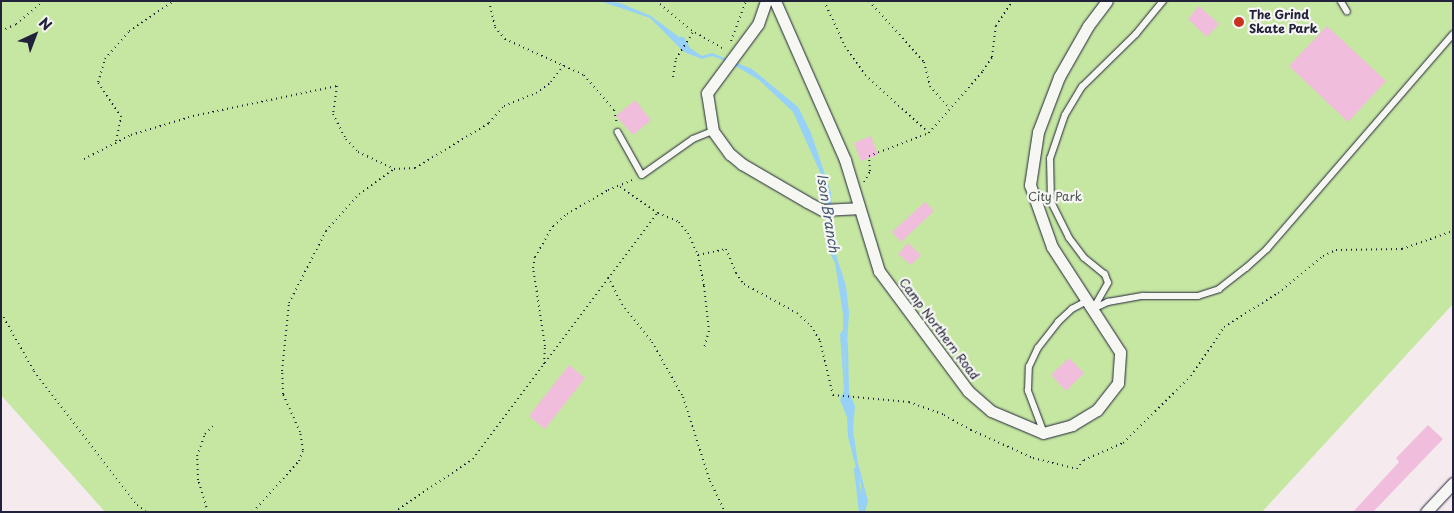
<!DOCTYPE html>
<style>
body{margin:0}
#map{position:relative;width:1454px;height:513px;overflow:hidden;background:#f5ebee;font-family:"Playpen Sans",sans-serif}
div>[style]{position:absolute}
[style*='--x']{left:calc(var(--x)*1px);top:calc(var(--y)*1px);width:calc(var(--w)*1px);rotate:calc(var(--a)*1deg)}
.green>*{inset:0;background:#c5e7a1}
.water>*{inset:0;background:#97d1f7}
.stream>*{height:4px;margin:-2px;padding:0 2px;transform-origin:2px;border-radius:2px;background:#97d1f7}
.building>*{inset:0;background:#f0bddc}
.path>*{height:2px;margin-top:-1px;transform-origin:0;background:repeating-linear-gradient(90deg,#22223b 0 1px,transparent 0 5px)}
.roads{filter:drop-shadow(0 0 1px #22223b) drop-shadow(0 0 1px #22223b)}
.lane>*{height:5.5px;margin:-2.75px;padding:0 2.75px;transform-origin:2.75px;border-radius:2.75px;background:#f6f6f2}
.street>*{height:11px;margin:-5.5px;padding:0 5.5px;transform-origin:5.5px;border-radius:5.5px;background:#f6f6f2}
.dots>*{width:14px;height:14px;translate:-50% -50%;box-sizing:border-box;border:2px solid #f6f6f2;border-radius:50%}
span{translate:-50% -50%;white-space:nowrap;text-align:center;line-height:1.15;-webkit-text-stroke:4.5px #f6f6f2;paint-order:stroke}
.poi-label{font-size:12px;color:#22223b;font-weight:700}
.left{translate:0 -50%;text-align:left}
.park-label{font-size:12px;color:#4b5354}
.street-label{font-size:12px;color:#22223b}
.water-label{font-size:14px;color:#455773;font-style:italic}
.frame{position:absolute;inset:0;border:2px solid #22223b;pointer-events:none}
.north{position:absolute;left:10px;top:10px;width:50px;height:50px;-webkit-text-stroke:4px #f6f6f2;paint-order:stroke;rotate:43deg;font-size:14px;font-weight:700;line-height:20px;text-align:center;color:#22223b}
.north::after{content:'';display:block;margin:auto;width:18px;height:22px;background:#22223b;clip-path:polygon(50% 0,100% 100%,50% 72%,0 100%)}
</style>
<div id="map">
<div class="green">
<i style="clip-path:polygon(1px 1px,1453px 1px,1453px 304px,1262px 512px,105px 512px,1px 395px)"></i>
</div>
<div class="water">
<i style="clip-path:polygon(600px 1px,620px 3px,651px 16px,679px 37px,684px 37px,690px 48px,702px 56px,712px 53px,752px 69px,798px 107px,811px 133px,831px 192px,833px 245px,846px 286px,849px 313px,847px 345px,844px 351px,845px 383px,855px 406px,852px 440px,868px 501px,865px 512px,860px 512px,861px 485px,848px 437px,847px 417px,840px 400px,844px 391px,840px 334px,843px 330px,843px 314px,835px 263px,826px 246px,824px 181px,793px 112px,759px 80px,729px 62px,712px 56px,702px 59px,684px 52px,650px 18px)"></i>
</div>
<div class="stream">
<i style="--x:846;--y:344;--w:48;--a:88.8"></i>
<i style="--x:851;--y:429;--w:30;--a:82"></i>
<i style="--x:856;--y:469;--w:43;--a:83.4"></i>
</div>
<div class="building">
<i style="clip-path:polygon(1199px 6px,1219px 24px,1207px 37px,1188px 19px)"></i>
<i style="clip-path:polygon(1327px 26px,1386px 81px,1348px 122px,1289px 66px)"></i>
<i style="clip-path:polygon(635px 100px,651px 120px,633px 135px,616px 116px)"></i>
<i style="clip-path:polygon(871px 136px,878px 155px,861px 161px,854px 143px)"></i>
<i style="clip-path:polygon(925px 202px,934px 211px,901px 242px,892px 232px)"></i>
<i style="clip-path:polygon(908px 243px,921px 255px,911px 265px,898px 254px)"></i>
<i style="clip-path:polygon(1069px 358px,1084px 373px,1066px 391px,1051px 375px)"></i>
<i style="clip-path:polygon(569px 365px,585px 378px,545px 429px,529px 416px)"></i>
<i style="clip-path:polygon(1428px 425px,1443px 439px,1373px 512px,1353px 512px,1399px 462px,1396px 458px)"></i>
</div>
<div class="path">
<i style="--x:489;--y:1;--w:27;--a:77"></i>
<i style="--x:495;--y:27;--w:16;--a:50"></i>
<i style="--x:505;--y:39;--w:87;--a:24.5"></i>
<i style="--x:584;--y:75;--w:46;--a:49.4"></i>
<i style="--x:614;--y:110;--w:14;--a:78"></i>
<i style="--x:656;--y:1;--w:45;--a:39.6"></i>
<i style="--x:691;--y:30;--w:39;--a:30"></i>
<i style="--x:824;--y:1;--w:50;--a:65"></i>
<i style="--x:845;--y:46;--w:35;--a:55"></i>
<i style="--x:865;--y:75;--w:86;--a:42.2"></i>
<i style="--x:869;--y:1;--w:82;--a:48"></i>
<i style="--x:924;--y:62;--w:25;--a:76"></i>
<i style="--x:930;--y:86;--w:30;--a:49"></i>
<i style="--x:1;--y:31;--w:17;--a:-25"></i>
<i style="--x:16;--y:24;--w:35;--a:-40"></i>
<i style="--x:731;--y:41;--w:43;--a:-69.4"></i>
<i style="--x:673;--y:77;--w:18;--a:-81"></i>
<i style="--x:676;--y:59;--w:32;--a:-58"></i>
<i style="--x:116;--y:141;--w:25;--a:-78"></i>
<i style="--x:121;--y:117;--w:42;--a:-123.3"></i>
<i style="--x:98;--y:82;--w:24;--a:-73"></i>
<i style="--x:105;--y:59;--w:37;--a:-49"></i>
<i style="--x:129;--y:31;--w:54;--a:-33.7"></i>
<i style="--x:84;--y:159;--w:53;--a:-27.1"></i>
<i style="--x:131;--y:135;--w:65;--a:-17"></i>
<i style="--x:193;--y:116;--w:147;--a:-11.8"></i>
<i style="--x:337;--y:86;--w:28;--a:98"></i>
<i style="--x:333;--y:114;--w:28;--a:63"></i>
<i style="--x:346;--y:139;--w:18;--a:47"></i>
<i style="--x:358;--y:152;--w:40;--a:25"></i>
<i style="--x:394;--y:169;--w:21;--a:-3"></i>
<i style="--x:415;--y:168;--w:87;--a:-31.3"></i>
<i style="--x:489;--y:123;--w:23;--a:-49"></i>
<i style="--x:504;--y:106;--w:35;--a:-22"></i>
<i style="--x:536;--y:93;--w:19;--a:-36"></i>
<i style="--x:551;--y:82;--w:23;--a:-52"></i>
<i style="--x:864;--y:182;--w:13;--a:-61"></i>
<i style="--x:870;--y:171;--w:15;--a:-94"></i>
<i style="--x:869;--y:156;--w:64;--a:-21"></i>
<i style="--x:929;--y:133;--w:82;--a:-48.9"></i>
<i style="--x:983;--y:71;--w:17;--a:-57"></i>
<i style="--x:992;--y:57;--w:31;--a:-83"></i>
<i style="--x:996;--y:26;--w:30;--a:-57"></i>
<i style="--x:620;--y:187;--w:46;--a:34.4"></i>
<i style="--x:658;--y:213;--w:23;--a:23"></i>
<i style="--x:679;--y:222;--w:14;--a:51"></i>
<i style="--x:688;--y:233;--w:24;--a:66"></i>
<i style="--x:698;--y:255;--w:32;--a:79"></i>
<i style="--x:704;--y:286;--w:45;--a:83.7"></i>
<i style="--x:709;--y:331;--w:18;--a:106"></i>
<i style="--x:698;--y:255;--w:29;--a:-12"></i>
<i style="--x:726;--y:249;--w:26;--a:67"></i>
<i style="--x:736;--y:273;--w:14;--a:54"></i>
<i style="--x:744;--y:284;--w:60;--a:28.7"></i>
<i style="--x:797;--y:313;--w:19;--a:43"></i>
<i style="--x:811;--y:326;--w:17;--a:59"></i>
<i style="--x:820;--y:341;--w:56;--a:76.5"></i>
<i style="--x:833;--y:395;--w:76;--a:5.3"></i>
<i style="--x:909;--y:402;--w:37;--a:20"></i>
<i style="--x:944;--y:415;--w:31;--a:29"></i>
<i style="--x:971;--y:430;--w:68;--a:24.3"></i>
<i style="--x:1033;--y:458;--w:45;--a:14"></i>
<i style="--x:1077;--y:469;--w:11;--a:-52"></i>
<i style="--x:1084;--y:460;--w:43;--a:-23.6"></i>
<i style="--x:1123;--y:443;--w:95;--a:-44.6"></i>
<i style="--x:1191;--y:376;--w:59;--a:-56"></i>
<i style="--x:1224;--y:327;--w:64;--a:-32.2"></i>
<i style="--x:1278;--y:293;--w:58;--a:-39.4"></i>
<i style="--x:1323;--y:256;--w:14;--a:-25"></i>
<i style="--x:1336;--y:250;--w:66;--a:-0.9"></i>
<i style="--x:1402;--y:249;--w:54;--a:-19.4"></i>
<i style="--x:608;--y:277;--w:30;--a:63"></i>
<i style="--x:622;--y:304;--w:48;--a:51.7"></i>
<i style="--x:652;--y:342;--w:63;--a:60.6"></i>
<i style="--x:683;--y:397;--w:88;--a:72.2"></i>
<i style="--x:710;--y:481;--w:34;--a:64"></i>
<i style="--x:1;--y:313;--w:67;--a:60.4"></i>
<i style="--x:34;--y:371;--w:169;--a:52.5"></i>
<i style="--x:137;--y:505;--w:11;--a:38"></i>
<i style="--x:544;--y:364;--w:18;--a:-87"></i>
<i style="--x:545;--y:346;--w:79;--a:-98.7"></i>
<i style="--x:533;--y:268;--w:11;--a:-80"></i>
<i style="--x:535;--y:257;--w:36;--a:-60"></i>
<i style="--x:553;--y:226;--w:18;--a:-41"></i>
<i style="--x:567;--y:214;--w:48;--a:-30.3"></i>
<i style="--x:608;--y:190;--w:29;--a:-22"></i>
<i style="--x:208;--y:512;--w:34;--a:-107"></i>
<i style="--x:198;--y:480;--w:24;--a:-92"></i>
<i style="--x:197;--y:456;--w:23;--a:-70"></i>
<i style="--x:205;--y:434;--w:13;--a:-45"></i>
<i style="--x:253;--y:512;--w:69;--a:-48"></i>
<i style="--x:299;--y:461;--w:12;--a:-70"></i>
<i style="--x:303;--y:450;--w:18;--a:-99"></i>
<i style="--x:300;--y:432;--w:42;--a:-114.1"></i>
<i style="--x:283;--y:394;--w:23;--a:-92"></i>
<i style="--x:282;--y:371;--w:68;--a:-84.1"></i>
<i style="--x:289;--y:303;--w:81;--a:-62.8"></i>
<i style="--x:326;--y:231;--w:50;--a:-48.3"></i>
<i style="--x:359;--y:194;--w:43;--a:-35.5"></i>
<i style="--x:394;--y:512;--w:95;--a:-33.9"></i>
<i style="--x:473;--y:459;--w:308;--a:-53.1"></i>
</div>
<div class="roads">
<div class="lane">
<i style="--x:1341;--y:1;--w:12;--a:59"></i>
<i style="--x:618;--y:132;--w:49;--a:60.8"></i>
<i style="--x:642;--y:175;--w:62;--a:-35.2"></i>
<i style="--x:693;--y:139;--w:22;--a:-22"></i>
<i style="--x:1093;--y:309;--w:17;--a:-25"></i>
<i style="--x:1108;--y:302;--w:36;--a:-10"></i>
<i style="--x:1143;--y:296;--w:55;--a:0"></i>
<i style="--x:1198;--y:296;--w:22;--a:-18"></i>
<i style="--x:1219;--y:289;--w:34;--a:-38"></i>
<i style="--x:1246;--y:268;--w:28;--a:-42"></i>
<i style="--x:1267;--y:249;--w:284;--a:-49.1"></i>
<i style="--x:1093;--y:309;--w:30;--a:-60"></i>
<i style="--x:1108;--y:283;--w:9;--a:-111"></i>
<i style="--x:1105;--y:275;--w:27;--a:-141"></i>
<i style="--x:1084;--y:258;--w:25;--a:-127"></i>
<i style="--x:1069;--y:238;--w:40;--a:-116.6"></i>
<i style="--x:1051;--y:202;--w:43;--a:-91.3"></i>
<i style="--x:1050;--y:159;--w:46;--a:-71.2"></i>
<i style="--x:1065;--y:115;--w:33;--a:-59"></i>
<i style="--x:1082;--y:87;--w:76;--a:-44.5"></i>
<i style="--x:1136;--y:34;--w:43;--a:-50.7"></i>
<i style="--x:1043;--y:431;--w:43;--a:-110.6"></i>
<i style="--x:1028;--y:391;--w:24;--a:-88"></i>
<i style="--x:1029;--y:367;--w:21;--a:-65"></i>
<i style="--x:1038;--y:348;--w:33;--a:-52"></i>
<i style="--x:1058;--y:322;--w:19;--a:-43"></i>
<i style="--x:1072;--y:309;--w:17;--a:-28"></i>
</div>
<div class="street">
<i style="--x:766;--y:1;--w:24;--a:109"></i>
<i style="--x:758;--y:24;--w:86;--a:126.5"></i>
<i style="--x:707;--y:93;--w:38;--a:81"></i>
<i style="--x:713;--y:131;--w:29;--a:54"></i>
<i style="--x:730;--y:154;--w:16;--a:40"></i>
<i style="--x:742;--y:164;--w:75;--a:30.3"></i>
<i style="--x:807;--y:202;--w:17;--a:28"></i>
<i style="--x:822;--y:210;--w:35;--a:-3"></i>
<i style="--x:775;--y:1;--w:174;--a:66.2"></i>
<i style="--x:845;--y:160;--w:116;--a:73"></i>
<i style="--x:879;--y:271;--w:149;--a:53.4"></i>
<i style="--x:968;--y:391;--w:30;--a:41"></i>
<i style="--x:991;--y:411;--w:56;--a:22.9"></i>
<i style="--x:1043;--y:433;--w:30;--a:-15"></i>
<i style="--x:1072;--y:425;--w:29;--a:-31"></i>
<i style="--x:1097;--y:410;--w:34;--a:-52"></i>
<i style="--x:1118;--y:383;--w:31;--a:-86"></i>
<i style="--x:1120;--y:352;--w:125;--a:-122.9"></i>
<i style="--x:1052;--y:247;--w:66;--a:-109.5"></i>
<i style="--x:1030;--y:185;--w:54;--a:-81.4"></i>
<i style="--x:1038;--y:132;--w:59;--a:-69.1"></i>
<i style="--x:1059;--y:77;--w:59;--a:-60.4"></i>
<i style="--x:1088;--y:26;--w:31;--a:-53"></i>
<i style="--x:1426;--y:512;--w:40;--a:-47"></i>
</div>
</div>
<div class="dots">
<i style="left:1239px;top:22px;background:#c8321e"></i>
</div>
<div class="poi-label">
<span class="left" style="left:1249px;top:22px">The Grind<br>Skate Park</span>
</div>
<div class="park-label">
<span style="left:1055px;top:197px">City Park</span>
</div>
<div class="street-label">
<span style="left:939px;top:329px;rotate:53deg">Camp Northern Road</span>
</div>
<div class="water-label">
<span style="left:828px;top:213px;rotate:81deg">Ison Branch</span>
</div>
<div class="frame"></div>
<div class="north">N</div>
</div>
